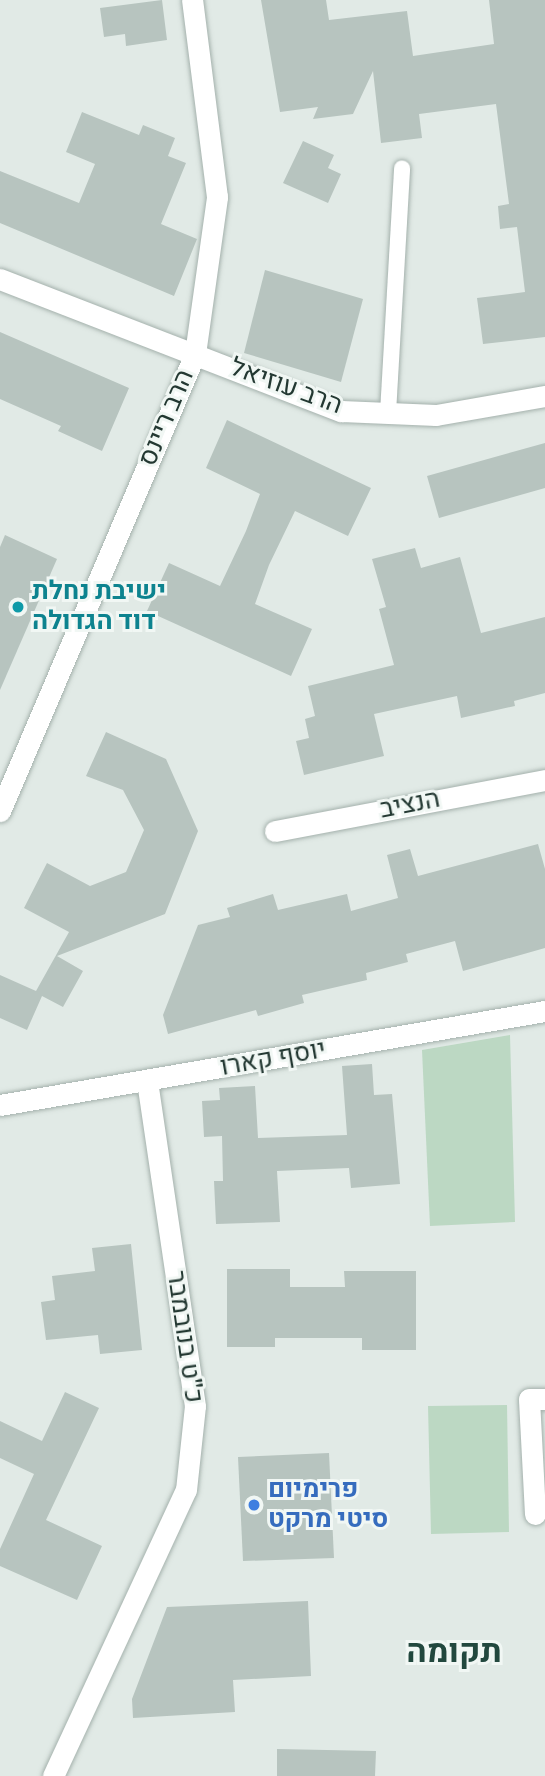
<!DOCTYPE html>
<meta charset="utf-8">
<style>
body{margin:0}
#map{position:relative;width:545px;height:1776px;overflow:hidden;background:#e1eae6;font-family:Signika,Heebo,sans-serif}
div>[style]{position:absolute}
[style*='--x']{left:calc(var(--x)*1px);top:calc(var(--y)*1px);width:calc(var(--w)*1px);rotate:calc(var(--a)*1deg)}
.green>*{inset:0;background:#bcd8c3}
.building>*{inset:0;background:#b7c4bf}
.roads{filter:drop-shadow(0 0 2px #a4b1ac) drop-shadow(0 0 2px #a4b1ac)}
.service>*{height:16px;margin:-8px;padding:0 8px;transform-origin:8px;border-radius:8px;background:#fff}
.minor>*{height:21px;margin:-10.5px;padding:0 10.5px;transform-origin:10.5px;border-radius:10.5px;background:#fff}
.dots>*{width:19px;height:19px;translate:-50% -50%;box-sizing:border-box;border:4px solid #f1f7f4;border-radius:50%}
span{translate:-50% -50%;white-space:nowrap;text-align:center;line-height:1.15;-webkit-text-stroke:6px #f1f7f4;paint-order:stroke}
.street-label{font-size:26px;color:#233832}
.culture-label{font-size:26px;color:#0d838f;font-weight:700}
.left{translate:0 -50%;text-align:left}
.shop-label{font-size:26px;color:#366cbe;font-weight:700}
.district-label{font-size:33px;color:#22483e;font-weight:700}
</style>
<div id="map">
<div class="green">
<i style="clip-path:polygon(510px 1035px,515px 1222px,430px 1226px,422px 1050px)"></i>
<i style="clip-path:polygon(507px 1405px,509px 1532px,431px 1534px,428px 1406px)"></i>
</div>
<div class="building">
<i style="clip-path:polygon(162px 0,167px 40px,126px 46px,125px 34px,104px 37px,100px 8px)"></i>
<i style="clip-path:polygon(261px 0,326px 0,329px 20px,407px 11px,413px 56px,494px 44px,489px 0,545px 0,545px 337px,483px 344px,477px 298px,525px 292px,517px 227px,500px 229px,498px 206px,509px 204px,496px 104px,419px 114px,422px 138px,381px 143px,373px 71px,353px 114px,313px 119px,318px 107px,280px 112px)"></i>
<i style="clip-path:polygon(82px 112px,139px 135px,143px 125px,175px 138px,168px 156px,186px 163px,161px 224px,197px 239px,174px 296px,0 223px,0 171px,79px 203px,95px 164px,66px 152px)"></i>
<i style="clip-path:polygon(303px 141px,334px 155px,328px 168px,341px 174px,328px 203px,283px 183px)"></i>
<i style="clip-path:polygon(265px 270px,363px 299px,341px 382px,244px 353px)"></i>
<i style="clip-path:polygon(0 332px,129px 388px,102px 451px,58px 431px,61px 426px,0 399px)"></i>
<i style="clip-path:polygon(227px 420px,371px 488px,348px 536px,295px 511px,269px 565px,255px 604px,312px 629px,291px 676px,147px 611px,169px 563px,220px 586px,246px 531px,260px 494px,206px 468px)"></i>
<i style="clip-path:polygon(545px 443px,545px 488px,439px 518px,427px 476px)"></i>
<i style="clip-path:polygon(5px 535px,57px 559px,0 690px,0 547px)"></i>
<i style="clip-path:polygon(415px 548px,421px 568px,460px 557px,481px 633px,545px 617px,545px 693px,514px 701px,515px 706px,461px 718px,457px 696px,374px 714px,384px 756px,304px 775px,296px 741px,309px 738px,305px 719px,315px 716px,308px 686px,394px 665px,379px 609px,386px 607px,372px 559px)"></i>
<i style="clip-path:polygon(106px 732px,166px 759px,198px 831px,165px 914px,57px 956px,83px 971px,63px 1007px,42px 996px,27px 1030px,0 1018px,0 975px,36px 991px,69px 932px,24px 908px,47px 863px,90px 886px,126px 872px,144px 830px,123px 790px,86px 776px)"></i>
<i style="clip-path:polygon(538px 844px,545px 869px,545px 948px,463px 971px,455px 941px,406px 954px,408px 962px,366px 973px,367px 980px,302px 995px,304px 1003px,258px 1016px,256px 1010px,168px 1034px,163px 1015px,198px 925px,230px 917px,227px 908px,273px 894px,278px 910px,347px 894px,351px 911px,398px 898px,387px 855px,410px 849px,418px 876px)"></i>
<i style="clip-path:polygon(372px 1064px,374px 1095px,392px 1094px,400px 1184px,351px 1188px,349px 1168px,277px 1171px,280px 1222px,216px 1224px,214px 1181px,223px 1181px,222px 1136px,204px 1137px,202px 1101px,220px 1100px,219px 1088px,255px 1086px,258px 1138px,347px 1135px,342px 1066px)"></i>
<i style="clip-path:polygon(131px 1244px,142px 1350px,100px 1354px,98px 1335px,46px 1340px,41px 1302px,55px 1300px,52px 1276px,95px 1271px,92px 1248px)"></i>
<i style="clip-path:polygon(227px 1269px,290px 1269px,290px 1287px,345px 1287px,344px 1271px,416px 1271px,416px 1350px,362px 1350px,362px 1338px,275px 1338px,275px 1347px,227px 1347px)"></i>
<i style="clip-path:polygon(65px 1392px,99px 1408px,46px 1520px,102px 1546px,77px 1600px,0 1566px,0 1549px,34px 1474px,0 1458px,0 1421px,42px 1441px)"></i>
<i style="clip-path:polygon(329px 1453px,334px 1558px,243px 1561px,238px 1457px)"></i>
<i style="clip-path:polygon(308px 1601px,311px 1676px,233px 1680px,235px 1712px,133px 1718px,132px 1699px,167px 1607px)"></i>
<i style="clip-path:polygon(277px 1749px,376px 1751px,375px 1776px,277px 1776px)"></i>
</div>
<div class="roads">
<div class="service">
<i style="--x:388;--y:413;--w:245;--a:-86.7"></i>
</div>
<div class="minor">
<i style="--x:0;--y:279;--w:366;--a:21.2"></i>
<i style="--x:341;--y:411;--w:95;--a:2.4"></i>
<i style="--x:436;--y:415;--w:111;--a:-9.9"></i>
<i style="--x:0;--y:811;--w:497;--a:-66.9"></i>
<i style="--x:195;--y:354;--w:159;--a:-82"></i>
<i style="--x:217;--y:197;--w:199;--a:-97.2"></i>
<i style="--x:275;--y:831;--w:275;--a:-10.7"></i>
<i style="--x:0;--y:1105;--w:553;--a:-9.79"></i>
<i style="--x:535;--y:1514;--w:115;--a:-93"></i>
<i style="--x:529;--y:1399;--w:16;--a:0"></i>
<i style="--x:53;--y:1776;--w:315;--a:-65.1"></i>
<i style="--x:186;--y:1490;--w:84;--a:-83.9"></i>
<i style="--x:195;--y:1406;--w:329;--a:-98.4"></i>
</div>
</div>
<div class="dots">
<i style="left:18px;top:607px;background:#0f9aa8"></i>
<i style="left:254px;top:1505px;background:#3f7fe0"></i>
</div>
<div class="street-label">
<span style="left:286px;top:387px;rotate:20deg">הרב עוזיאל</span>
<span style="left:167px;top:418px;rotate:-67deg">הרב ריינס</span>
<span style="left:410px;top:805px;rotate:-11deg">הנציב</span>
<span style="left:273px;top:1059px;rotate:-10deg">יוסף קארו</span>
<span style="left:184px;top:1337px;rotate:82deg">כ"ט בנובמבר</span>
</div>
<div class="culture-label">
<span class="left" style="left:32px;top:607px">ישיבת נחלת<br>דוד הגדולה</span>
</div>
<div class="shop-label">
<span class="left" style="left:268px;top:1505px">פרימיום<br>סיטי מרקט</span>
</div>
<div class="district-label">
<span style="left:454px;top:1652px">תקומה</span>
</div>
</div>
